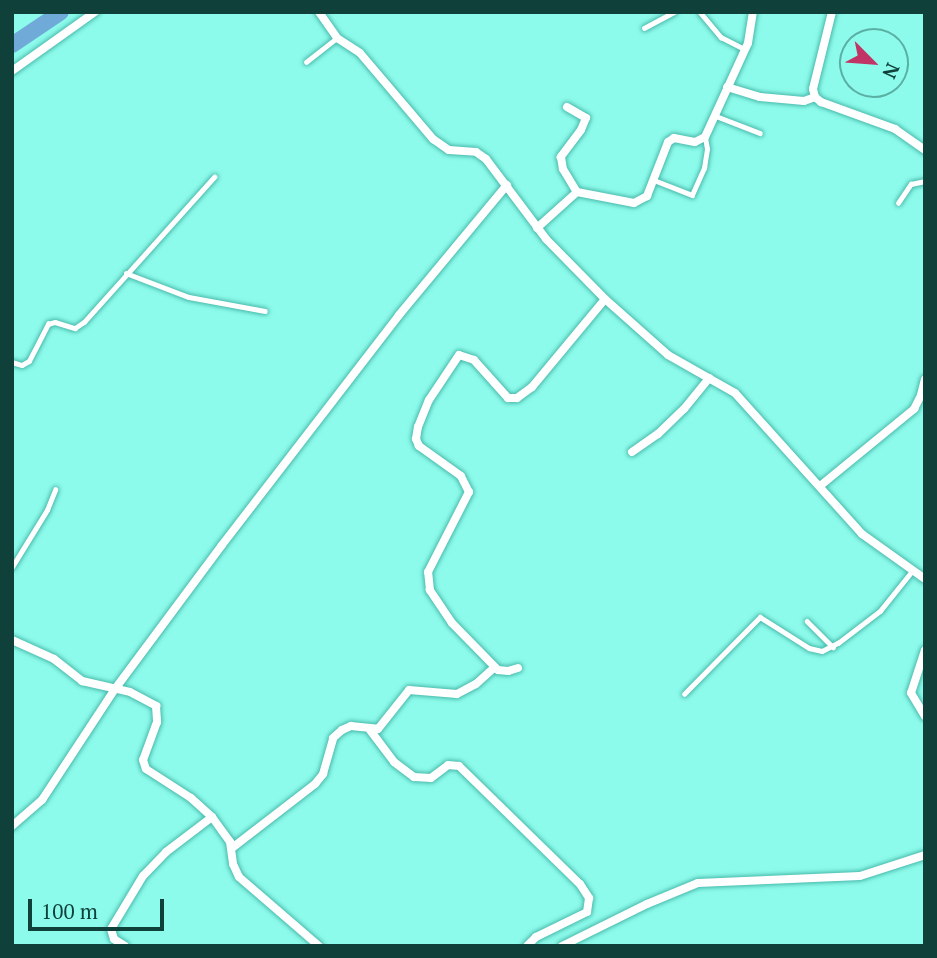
<!DOCTYPE html>
<style>
body{margin:0}
#map{position:relative;width:937px;height:958px;overflow:hidden;background:#8dfbeb;font-family:"PT Serif",serif}
div>[style]{position:absolute}
[style*='--x']{left:calc(var(--x)*1px);top:calc(var(--y)*1px);width:calc(var(--w)*1px);rotate:calc(var(--a)*1deg)}
.river>*{height:16px;margin:-8px;padding:0 8px;transform-origin:8px;border-radius:8px;background:#70aad8}
.roads{filter:drop-shadow(0 0 2px #49baac) drop-shadow(0 0 2px #49baac)}
.lane>*{height:4.5px;margin:-2.25px;padding:0 2.25px;transform-origin:2.25px;border-radius:2.25px;background:#fff}
.street>*{height:8px;margin:-4px;padding:0 4px;transform-origin:4px;border-radius:4px;background:#fff}
span{translate:-50% -50%;white-space:nowrap;text-align:center;line-height:1.15;-webkit-text-stroke:6px #8dfbeb;paint-order:stroke}
.frame{position:absolute;inset:0;border:14px solid #0f403a;pointer-events:none}
.north{position:absolute;left:839px;top:28px;width:70px;height:70px;box-sizing:border-box;background:#8dfbeb;border:2px solid #5bb0a4;border-radius:50%;rotate:115deg;font-size:19px;font-weight:700;line-height:28px;text-align:center;color:#0f403a}
.north::after{content:'';display:block;margin:auto;width:24px;height:32px;background:#c13466;clip-path:polygon(50% 0,100% 100%,50% 72%,0 100%)}
.scale{position:absolute;left:28px;top:899px;width:136px;height:32px;box-sizing:border-box;border:4px solid #0f403a;border-top:0;padding-left:9px;font-size:21px;line-height:24px;white-space:nowrap;color:#0f403a;-webkit-text-stroke:5px #8dfbeb;paint-order:stroke}
</style>
<div id="map">
<div class="river">
<i style="--x:12;--y:45;--w:59;--a:-34"></i>
</div>
<div class="roads">
<div class="lane">
<i style="--x:700;--y:12;--w:33;--a:50"></i>
<i style="--x:721;--y:37;--w:27;--a:27"></i>
<i style="--x:644;--y:28;--w:34;--a:-28"></i>
<i style="--x:306;--y:62;--w:39;--a:-38"></i>
<i style="--x:716;--y:116;--w:47;--a:21.1"></i>
<i style="--x:654;--y:180;--w:41;--a:21.5"></i>
<i style="--x:692;--y:195;--w:30;--a:-66"></i>
<i style="--x:704;--y:168;--w:19;--a:-81"></i>
<i style="--x:707;--y:149;--w:11;--a:-100"></i>
<i style="--x:898;--y:203;--w:23;--a:-56"></i>
<i style="--x:911;--y:184;--w:14;--a:-12"></i>
<i style="--x:126;--y:273;--w:67;--a:20.9"></i>
<i style="--x:189;--y:297;--w:77;--a:10.4"></i>
<i style="--x:12;--y:362;--w:10;--a:17"></i>
<i style="--x:22;--y:365;--w:8;--a:-30"></i>
<i style="--x:29;--y:361;--w:42;--a:-62.8"></i>
<i style="--x:48;--y:324;--w:7;--a:-16"></i>
<i style="--x:55;--y:322;--w:21;--a:17"></i>
<i style="--x:75;--y:328;--w:11;--a:-34"></i>
<i style="--x:84;--y:322;--w:195;--a:-48.1"></i>
<i style="--x:12;--y:567;--w:67;--a:-58.4"></i>
<i style="--x:47;--y:510;--w:22;--a:-68"></i>
<i style="--x:807;--y:621;--w:37;--a:45"></i>
<i style="--x:684;--y:694;--w:108;--a:-45.4"></i>
<i style="--x:760;--y:617;--w:58;--a:32.3"></i>
<i style="--x:809;--y:648;--w:13;--a:13"></i>
<i style="--x:822;--y:651;--w:18;--a:-27"></i>
<i style="--x:838;--y:643;--w:53;--a:-37.3"></i>
<i style="--x:880;--y:611;--w:51;--a:-51.3"></i>
</div>
<div class="street">
<i style="--x:319;--y:12;--w:32;--a:55"></i>
<i style="--x:337;--y:38;--w:27;--a:33"></i>
<i style="--x:360;--y:53;--w:113;--a:49.7"></i>
<i style="--x:433;--y:139;--w:19;--a:35"></i>
<i style="--x:449;--y:150;--w:27;--a:4"></i>
<i style="--x:476;--y:152;--w:12;--a:35"></i>
<i style="--x:486;--y:159;--w:100;--a:53.1"></i>
<i style="--x:546;--y:239;--w:84;--a:45.5"></i>
<i style="--x:605;--y:299;--w:84;--a:41.6"></i>
<i style="--x:668;--y:355;--w:77;--a:29.6"></i>
<i style="--x:735;--y:393;--w:190;--a:48"></i>
<i style="--x:862;--y:534;--w:77;--a:35.5"></i>
<i style="--x:832;--y:12;--w:79;--a:103.9"></i>
<i style="--x:813;--y:89;--w:8;--a:76"></i>
<i style="--x:815;--y:97;--w:8;--a:40"></i>
<i style="--x:821;--y:102;--w:79;--a:20"></i>
<i style="--x:895;--y:129;--w:37;--a:35"></i>
<i style="--x:12;--y:71;--w:102;--a:-35.4"></i>
<i style="--x:727;--y:87;--w:34;--a:17"></i>
<i style="--x:760;--y:97;--w:44;--a:5.2"></i>
<i style="--x:804;--y:101;--w:12;--a:-20"></i>
<i style="--x:567;--y:107;--w:22;--a:30"></i>
<i style="--x:586;--y:118;--w:13;--a:113"></i>
<i style="--x:581;--y:130;--w:34;--a:127"></i>
<i style="--x:561;--y:157;--w:12;--a:81"></i>
<i style="--x:563;--y:169;--w:27;--a:59"></i>
<i style="--x:537;--y:228;--w:54;--a:-42"></i>
<i style="--x:577;--y:192;--w:58;--a:10.9"></i>
<i style="--x:634;--y:203;--w:15;--a:-28"></i>
<i style="--x:647;--y:196;--w:58;--a:-68.7"></i>
<i style="--x:668;--y:142;--w:7;--a:-34"></i>
<i style="--x:674;--y:138;--w:21;--a:11"></i>
<i style="--x:695;--y:142;--w:11;--a:-27"></i>
<i style="--x:705;--y:137;--w:103;--a:-65.4"></i>
<i style="--x:748;--y:43;--w:31;--a:-81"></i>
<i style="--x:632;--y:452;--w:32;--a:-35"></i>
<i style="--x:658;--y:434;--w:36;--a:-44"></i>
<i style="--x:684;--y:409;--w:40;--a:-51"></i>
<i style="--x:820;--y:486;--w:122;--a:-39.3"></i>
<i style="--x:914;--y:409;--w:16;--a:-63"></i>
<i style="--x:921;--y:395;--w:16;--a:-76"></i>
<i style="--x:12;--y:640;--w:46;--a:24.3"></i>
<i style="--x:54;--y:659;--w:36;--a:38"></i>
<i style="--x:82;--y:681;--w:49;--a:12.9"></i>
<i style="--x:130;--y:692;--w:30;--a:28"></i>
<i style="--x:156;--y:706;--w:16;--a:86"></i>
<i style="--x:157;--y:722;--w:40;--a:110.2"></i>
<i style="--x:143;--y:760;--w:9;--a:72"></i>
<i style="--x:146;--y:769;--w:54;--a:32.8"></i>
<i style="--x:191;--y:798;--w:28;--a:42"></i>
<i style="--x:212;--y:817;--w:31;--a:54"></i>
<i style="--x:230;--y:842;--w:22;--a:82"></i>
<i style="--x:233;--y:864;--w:14;--a:65"></i>
<i style="--x:239;--y:877;--w:106;--a:40.8"></i>
<i style="--x:925;--y:650;--w:45;--a:108"></i>
<i style="--x:911;--y:693;--w:27;--a:59"></i>
<i style="--x:518;--y:668;--w:10;--a:163"></i>
<i style="--x:508;--y:671;--w:10;--a:-174"></i>
<i style="--x:498;--y:670;--w:66;--a:-134.4"></i>
<i style="--x:452;--y:623;--w:40;--a:-124"></i>
<i style="--x:430;--y:590;--w:18;--a:-96"></i>
<i style="--x:428;--y:572;--w:90;--a:-62.9"></i>
<i style="--x:469;--y:492;--w:18;--a:-117"></i>
<i style="--x:461;--y:476;--w:52;--a:-144.5"></i>
<i style="--x:419;--y:446;--w:8;--a:-113"></i>
<i style="--x:416;--y:439;--w:12;--a:-81"></i>
<i style="--x:418;--y:427;--w:29;--a:-68"></i>
<i style="--x:429;--y:400;--w:54;--a:-56.3"></i>
<i style="--x:459;--y:355;--w:16;--a:18"></i>
<i style="--x:474;--y:360;--w:51;--a:48.2"></i>
<i style="--x:508;--y:398;--w:9;--a:0"></i>
<i style="--x:517;--y:398;--w:19;--a:-36"></i>
<i style="--x:532;--y:387;--w:114;--a:-50.3"></i>
<i style="--x:370;--y:730;--w:40;--a:53"></i>
<i style="--x:394;--y:762;--w:25;--a:37"></i>
<i style="--x:414;--y:777;--w:17;--a:3"></i>
<i style="--x:431;--y:778;--w:21;--a:-37"></i>
<i style="--x:448;--y:765;--w:11;--a:5"></i>
<i style="--x:459;--y:766;--w:169;--a:44.3"></i>
<i style="--x:580;--y:884;--w:17;--a:57"></i>
<i style="--x:589;--y:898;--w:14;--a:98"></i>
<i style="--x:587;--y:912;--w:57;--a:153.9"></i>
<i style="--x:536;--y:937;--w:13;--a:135"></i>
<i style="--x:12;--y:826;--w:40;--a:-41"></i>
<i style="--x:42;--y:800;--w:133;--a:-56.7"></i>
<i style="--x:115;--y:689;--w:179;--a:-53.4"></i>
<i style="--x:222;--y:545;--w:290;--a:-52.4"></i>
<i style="--x:399;--y:315;--w:169;--a:-50.3"></i>
<i style="--x:232;--y:848;--w:105;--a:-37.6"></i>
<i style="--x:315;--y:784;--w:13;--a:-51"></i>
<i style="--x:323;--y:774;--w:37;--a:-74"></i>
<i style="--x:333;--y:738;--w:12;--a:-42"></i>
<i style="--x:342;--y:730;--w:10;--a:-24"></i>
<i style="--x:351;--y:726;--w:27;--a:6"></i>
<i style="--x:378;--y:729;--w:50;--a:-51.5"></i>
<i style="--x:409;--y:690;--w:48;--a:4.8"></i>
<i style="--x:457;--y:694;--w:21;--a:-28"></i>
<i style="--x:476;--y:684;--w:25;--a:-42"></i>
<i style="--x:125;--y:946;--w:13;--a:-148"></i>
<i style="--x:114;--y:939;--w:10;--a:-107"></i>
<i style="--x:111;--y:929;--w:62;--a:-58.9"></i>
<i style="--x:143;--y:876;--w:33;--a:-46"></i>
<i style="--x:166;--y:852;--w:58;--a:-37.3"></i>
<i style="--x:562;--y:946;--w:95;--a:-26.3"></i>
<i style="--x:647;--y:904;--w:55;--a:-22.4"></i>
<i style="--x:698;--y:883;--w:162;--a:-2.5"></i>
<i style="--x:860;--y:876;--w:68;--a:-17.9"></i>
</div>
</div>
<div class="frame"></div>
<div class="north">N</div>
<div class="scale">100 m</div>
</div>
